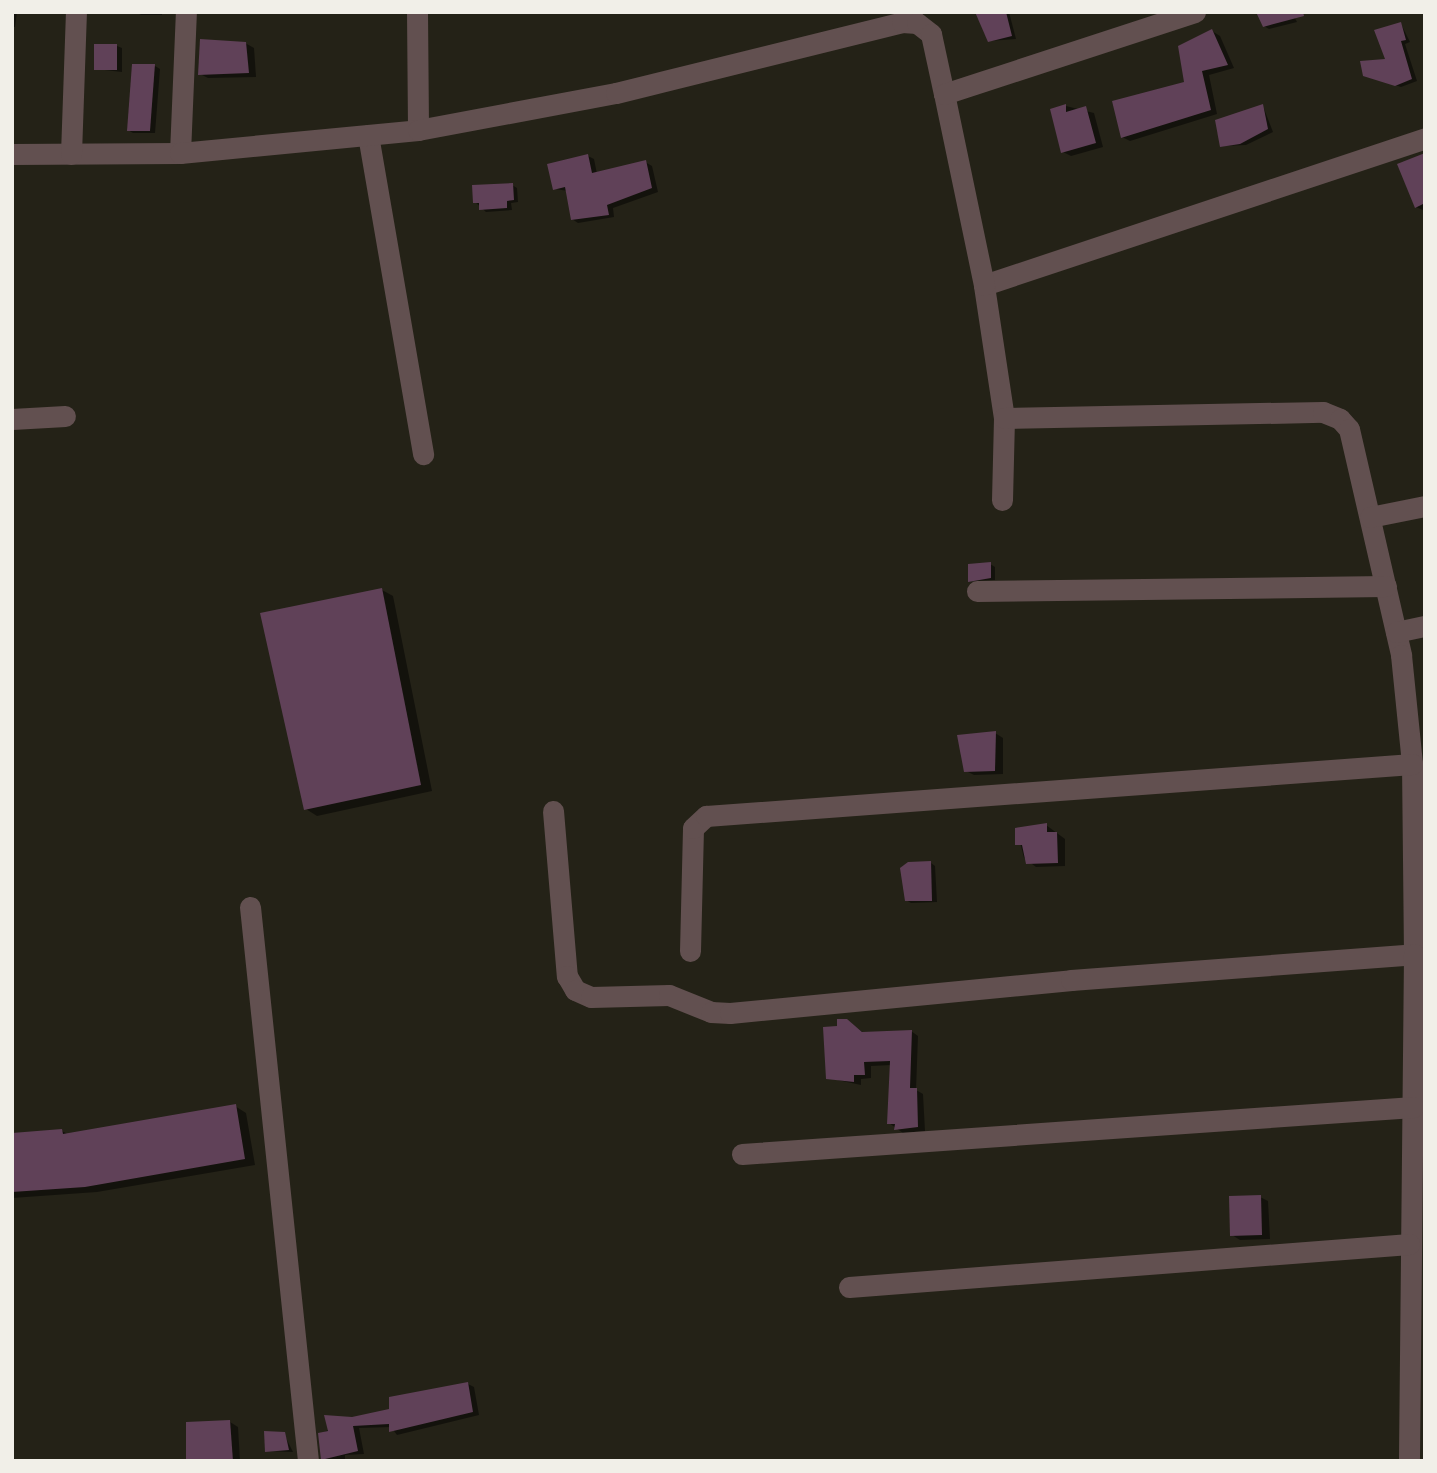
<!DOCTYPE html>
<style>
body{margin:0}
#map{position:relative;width:1437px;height:1473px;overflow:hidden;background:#242217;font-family:Manrope,sans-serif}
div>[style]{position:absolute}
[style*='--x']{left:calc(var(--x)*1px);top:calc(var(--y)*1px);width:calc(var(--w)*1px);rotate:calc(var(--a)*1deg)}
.shadow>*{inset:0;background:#0007}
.building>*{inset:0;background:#604158}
.minor>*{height:21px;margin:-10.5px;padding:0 10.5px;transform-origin:10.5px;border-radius:10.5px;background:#625050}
span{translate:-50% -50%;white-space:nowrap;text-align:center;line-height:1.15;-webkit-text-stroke:7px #242217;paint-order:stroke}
.frame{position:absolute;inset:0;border:14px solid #f1efe8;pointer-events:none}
</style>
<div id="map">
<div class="shadow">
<i style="clip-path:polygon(12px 12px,17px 12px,15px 27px,12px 27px)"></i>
<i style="clip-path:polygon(136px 12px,162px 12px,162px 15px,141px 15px)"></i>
<i style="clip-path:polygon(977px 12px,1009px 12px,1016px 39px,989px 41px)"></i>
<i style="clip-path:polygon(1292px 12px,1297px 22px,1269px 29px,1264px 26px)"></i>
<i style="clip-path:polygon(1401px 24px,1410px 42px,1405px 44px,1417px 81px,1401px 87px,1365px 75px,1387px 61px)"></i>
<i style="clip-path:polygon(1212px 31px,1220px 36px,1234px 68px,1209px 75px,1217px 114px,1130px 141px,1122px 137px,1186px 83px)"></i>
<i style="clip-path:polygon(245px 43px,254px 48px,256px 77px,208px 78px,200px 74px)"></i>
<i style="clip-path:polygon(117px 46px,122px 48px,122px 72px,96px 69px)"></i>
<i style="clip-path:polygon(155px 66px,160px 69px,155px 133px,133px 133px,128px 130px)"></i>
<i style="clip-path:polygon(1066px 106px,1094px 113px,1103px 147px,1071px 156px,1063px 152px)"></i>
<i style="clip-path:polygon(1263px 106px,1273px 132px,1246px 145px,1222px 146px)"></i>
<i style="clip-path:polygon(1425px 155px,1425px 211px,1416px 207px)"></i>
<i style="clip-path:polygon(588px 156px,594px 159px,597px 174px,645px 162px,652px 166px,658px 192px,613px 208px,614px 217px,578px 223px,572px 219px,568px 191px,555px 189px)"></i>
<i style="clip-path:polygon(512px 185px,517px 188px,518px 202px,511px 203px,512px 210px,486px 212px,475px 202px)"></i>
<i style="clip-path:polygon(990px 564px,995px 567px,995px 580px,970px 581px)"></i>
<i style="clip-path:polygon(382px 590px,393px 596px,432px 791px,317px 816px,306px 809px)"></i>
<i style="clip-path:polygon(995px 733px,1003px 738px,1003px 774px,974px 775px,966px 771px)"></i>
<i style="clip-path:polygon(1046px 825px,1065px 839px,1065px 866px,1036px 867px,1024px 858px,1017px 830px)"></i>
<i style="clip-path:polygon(931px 863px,935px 866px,937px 902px,911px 903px,906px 900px)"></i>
<i style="clip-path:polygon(847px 1020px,865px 1034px,911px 1031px,918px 1036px,916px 1090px,923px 1094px,925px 1131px,903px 1133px,889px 1123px,891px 1065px,871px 1066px,871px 1078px,861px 1079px,861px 1085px,828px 1078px,839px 1028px)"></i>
<i style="clip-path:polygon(235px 1106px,246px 1113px,255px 1165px,97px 1192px,12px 1198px,12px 1135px,62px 1131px,69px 1135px)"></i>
<i style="clip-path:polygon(1260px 1197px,1268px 1201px,1270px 1239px,1240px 1240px,1232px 1235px)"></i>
<i style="clip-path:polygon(468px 1384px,474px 1387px,479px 1415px,397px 1435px,391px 1427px,359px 1428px,364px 1454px,345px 1455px,345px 1461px,324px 1461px,320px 1434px,352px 1419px,391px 1411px)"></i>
<i style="clip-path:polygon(230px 1422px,238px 1427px,240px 1461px,188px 1461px)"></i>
<i style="clip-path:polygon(284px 1434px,293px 1452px,267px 1451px)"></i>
</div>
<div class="building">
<i style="clip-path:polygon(975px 12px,1006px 12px,1012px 36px,988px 42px)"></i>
<i style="clip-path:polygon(1256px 12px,1303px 12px,1304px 16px,1263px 27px)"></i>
<i style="clip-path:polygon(1401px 22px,1406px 40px,1401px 41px,1412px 79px,1395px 86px,1363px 76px,1360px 61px,1385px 59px,1374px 30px)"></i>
<i style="clip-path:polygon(1212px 29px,1228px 65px,1202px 71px,1211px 110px,1121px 138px,1112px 101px,1184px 82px,1178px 46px)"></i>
<i style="clip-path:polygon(200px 39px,246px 42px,249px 73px,198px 75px)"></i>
<i style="clip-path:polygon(94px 44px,117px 44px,117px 70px,94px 70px)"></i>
<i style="clip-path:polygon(132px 64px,155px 64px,150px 131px,127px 131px)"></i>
<i style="clip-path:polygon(1066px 104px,1066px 112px,1086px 106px,1096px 143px,1061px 153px,1050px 109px)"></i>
<i style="clip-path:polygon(1263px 104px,1268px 129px,1240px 144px,1220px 147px,1215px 120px)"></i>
<i style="clip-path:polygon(1425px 153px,1425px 203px,1415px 208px,1397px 164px)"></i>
<i style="clip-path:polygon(588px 154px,592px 173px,646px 160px,652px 188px,607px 205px,609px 215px,571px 220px,565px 187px,553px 190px,547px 164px)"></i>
<i style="clip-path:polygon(513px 183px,514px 200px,507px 201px,507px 208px,479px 210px,479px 203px,473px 203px,472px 185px)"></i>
<i style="clip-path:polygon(991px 562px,991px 578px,968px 582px,968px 564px)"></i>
<i style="clip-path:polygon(382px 588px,421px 785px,304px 810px,260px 613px)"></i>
<i style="clip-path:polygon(996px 731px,995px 771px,964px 772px,957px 735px)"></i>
<i style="clip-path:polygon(1047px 823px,1047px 832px,1057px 832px,1058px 863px,1026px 864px,1022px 845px,1015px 845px,1015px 828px)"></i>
<i style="clip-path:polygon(931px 861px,932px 901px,905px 901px,900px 868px,908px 862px)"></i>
<i style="clip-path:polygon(837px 1019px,847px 1019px,862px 1032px,912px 1030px,910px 1088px,917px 1088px,918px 1127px,894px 1130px,895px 1124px,887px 1124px,890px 1061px,864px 1062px,865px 1075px,854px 1075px,854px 1082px,826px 1079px,823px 1027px,837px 1026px)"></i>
<i style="clip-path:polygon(236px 1104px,245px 1159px,85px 1187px,12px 1192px,12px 1133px,62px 1129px,63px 1134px)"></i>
<i style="clip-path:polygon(1261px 1195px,1262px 1235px,1230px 1236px,1229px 1196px)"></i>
<i style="clip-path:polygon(468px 1382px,473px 1412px,389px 1432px,389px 1424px,353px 1426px,358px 1451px,321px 1460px,318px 1433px,328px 1431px,324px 1415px,352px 1417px,389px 1409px,389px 1397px)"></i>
<i style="clip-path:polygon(230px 1420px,233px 1461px,186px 1461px,186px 1422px)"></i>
<i style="clip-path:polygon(264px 1431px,285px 1432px,289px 1450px,265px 1452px)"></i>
</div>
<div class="minor">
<i style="--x:417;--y:12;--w:118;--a:89.5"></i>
<i style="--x:368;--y:135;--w:324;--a:80.2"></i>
<i style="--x:180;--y:153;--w:141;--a:-87.6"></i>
<i style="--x:12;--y:154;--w:168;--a:-0.3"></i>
<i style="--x:180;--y:153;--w:239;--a:-5.5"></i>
<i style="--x:418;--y:130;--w:201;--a:-10.6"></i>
<i style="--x:616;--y:93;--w:295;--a:-13.9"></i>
<i style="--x:902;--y:22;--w:15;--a:4"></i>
<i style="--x:917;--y:23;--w:18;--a:38"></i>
<i style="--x:931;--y:34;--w:61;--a:77.8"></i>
<i style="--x:71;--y:154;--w:142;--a:-88"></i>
<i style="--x:984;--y:285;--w:465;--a:-18.4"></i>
<i style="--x:1004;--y:418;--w:134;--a:-98.6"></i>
<i style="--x:984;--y:285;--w:195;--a:-101.8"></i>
<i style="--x:944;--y:94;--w:264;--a:-18.1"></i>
<i style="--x:12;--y:419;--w:53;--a:-3.2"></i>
<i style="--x:1002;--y:500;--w:82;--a:-88.6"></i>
<i style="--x:1004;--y:418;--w:319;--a:-1.1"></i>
<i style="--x:1323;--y:412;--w:18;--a:22"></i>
<i style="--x:1340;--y:419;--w:13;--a:48"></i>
<i style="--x:1349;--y:429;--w:232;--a:77"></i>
<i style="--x:1401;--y:655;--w:110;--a:84.2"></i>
<i style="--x:1412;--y:764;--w:190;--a:89.4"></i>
<i style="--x:1370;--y:517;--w:56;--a:-11.3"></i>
<i style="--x:977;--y:591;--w:409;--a:-0.7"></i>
<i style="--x:1396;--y:632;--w:30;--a:-12"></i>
<i style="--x:553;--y:811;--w:166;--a:85.2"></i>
<i style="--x:567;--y:976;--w:16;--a:60"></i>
<i style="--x:575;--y:990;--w:17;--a:24"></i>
<i style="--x:591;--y:997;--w:78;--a:-1.5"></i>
<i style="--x:669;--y:995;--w:45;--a:22"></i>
<i style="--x:711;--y:1012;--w:19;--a:3"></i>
<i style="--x:730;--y:1013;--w:343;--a:-5.5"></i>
<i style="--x:1071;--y:980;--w:344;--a:-4.3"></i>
<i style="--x:1414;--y:954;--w:507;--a:90.57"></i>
<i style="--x:250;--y:907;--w:557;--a:84.02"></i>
<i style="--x:690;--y:951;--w:123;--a:-88.6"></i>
<i style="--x:693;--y:828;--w:18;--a:-43"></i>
<i style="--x:706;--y:816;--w:708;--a:-4.21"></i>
<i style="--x:742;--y:1154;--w:673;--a:-4.01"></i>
<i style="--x:849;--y:1287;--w:562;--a:-4.39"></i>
</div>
<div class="frame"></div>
</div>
